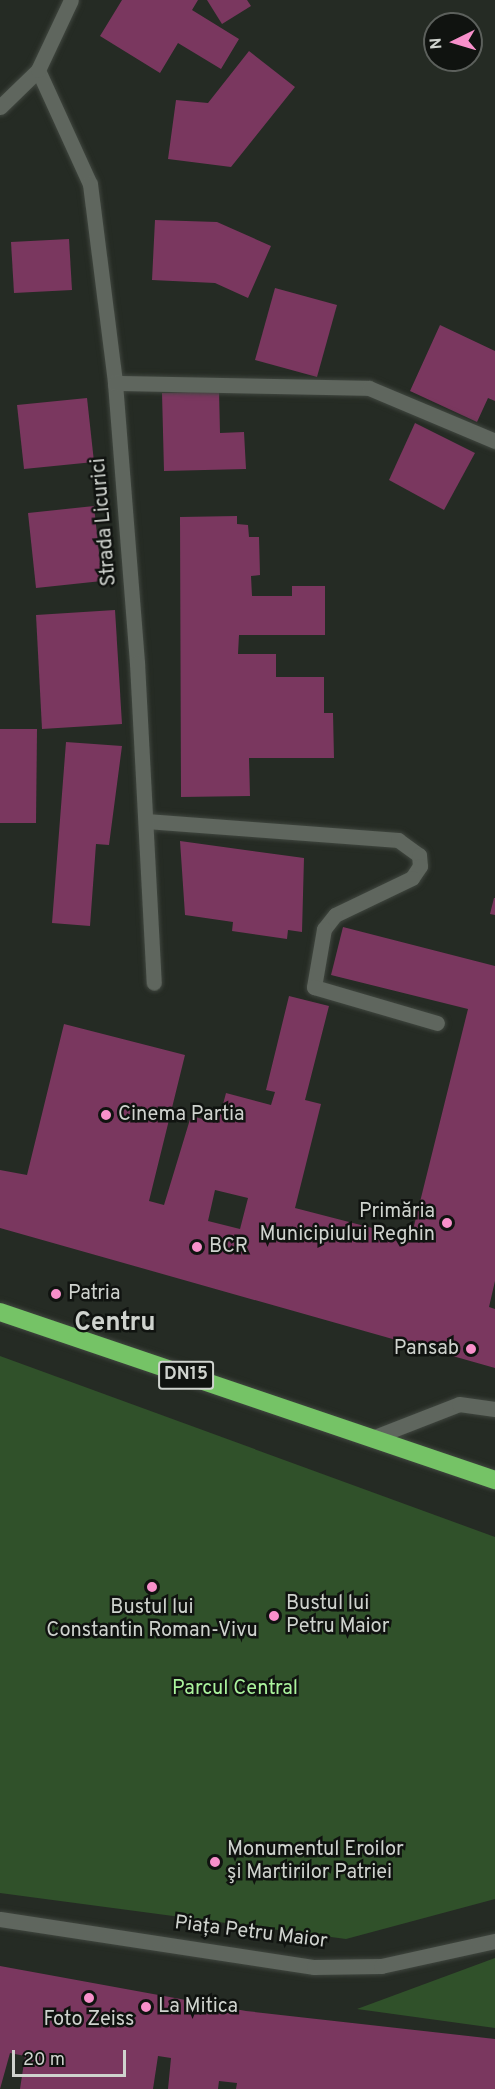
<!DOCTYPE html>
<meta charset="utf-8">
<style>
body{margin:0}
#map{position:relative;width:495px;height:2089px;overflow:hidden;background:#252b24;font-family:Overpass,sans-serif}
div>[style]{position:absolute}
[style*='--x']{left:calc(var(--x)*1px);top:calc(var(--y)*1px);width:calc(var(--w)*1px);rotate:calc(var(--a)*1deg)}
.green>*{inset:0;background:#30512a}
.building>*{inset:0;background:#7a375f}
.roads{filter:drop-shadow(0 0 2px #40463f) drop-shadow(0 0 2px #40463f)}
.lane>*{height:15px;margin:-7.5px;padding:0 7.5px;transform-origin:7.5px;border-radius:7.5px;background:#5f665e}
.street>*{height:15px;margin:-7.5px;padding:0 7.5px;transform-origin:7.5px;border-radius:7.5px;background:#5f665e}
.secondary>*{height:15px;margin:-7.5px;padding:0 7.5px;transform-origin:7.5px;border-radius:7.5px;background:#5f665e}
.highway>*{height:18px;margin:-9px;padding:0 9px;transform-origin:9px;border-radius:9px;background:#75c366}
.dots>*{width:16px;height:16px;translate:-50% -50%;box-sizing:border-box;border:3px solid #101310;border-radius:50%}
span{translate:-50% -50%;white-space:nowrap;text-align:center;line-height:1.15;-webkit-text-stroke:5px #101310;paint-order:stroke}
.shield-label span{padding:2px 4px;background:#101310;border:2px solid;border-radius:4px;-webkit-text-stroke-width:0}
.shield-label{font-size:18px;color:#cfd3ce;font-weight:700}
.street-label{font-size:20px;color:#cfd3ce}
.poi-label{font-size:20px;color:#cfd3ce}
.left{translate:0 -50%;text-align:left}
.right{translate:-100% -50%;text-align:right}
.park-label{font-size:20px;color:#abf39d}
.district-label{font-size:26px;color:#cfd3ce;font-weight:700}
.north{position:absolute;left:423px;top:12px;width:60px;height:60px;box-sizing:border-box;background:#101310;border:2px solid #5c605c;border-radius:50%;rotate:265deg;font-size:16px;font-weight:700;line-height:24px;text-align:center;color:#cfd3ce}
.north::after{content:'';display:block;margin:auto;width:21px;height:27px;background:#f890cb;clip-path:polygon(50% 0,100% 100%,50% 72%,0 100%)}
.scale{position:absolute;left:12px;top:2050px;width:114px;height:27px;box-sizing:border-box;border:3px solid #cfd3ce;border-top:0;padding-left:8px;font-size:18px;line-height:21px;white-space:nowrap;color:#cfd3ce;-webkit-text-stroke:4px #101310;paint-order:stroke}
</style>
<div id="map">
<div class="green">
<i style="clip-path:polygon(0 1356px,495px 1537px,495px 1899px,346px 1939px,0 1893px)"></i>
<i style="clip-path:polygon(495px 1958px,495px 2028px,357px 2009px)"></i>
</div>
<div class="building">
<i style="clip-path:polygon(122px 0,198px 0,192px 10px,239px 39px,221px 69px,178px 43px,160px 73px,100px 36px)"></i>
<i style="clip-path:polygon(207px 0,247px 0,251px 6px,222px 24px)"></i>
<i style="clip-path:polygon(249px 51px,295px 87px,231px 167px,168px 159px,176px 100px,208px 103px)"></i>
<i style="clip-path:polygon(155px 220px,217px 222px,271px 246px,248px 298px,215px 283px,152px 280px)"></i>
<i style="clip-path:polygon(69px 239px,72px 290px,14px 293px,11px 242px)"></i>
<i style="clip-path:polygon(275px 288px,337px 305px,317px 377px,255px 360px)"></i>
<i style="clip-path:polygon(440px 325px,495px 351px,495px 401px,488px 398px,477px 422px,410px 391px)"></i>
<i style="clip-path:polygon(219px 391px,220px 433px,244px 432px,246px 469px,164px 471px,162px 393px)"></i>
<i style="clip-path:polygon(87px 398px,94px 462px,24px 469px,17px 405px)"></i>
<i style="clip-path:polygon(415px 423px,475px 453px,444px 510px,389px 480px)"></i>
<i style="clip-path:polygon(94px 506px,102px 581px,36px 588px,28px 513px)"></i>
<i style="clip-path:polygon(237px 516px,237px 524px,248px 525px,249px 537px,259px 537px,260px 575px,251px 576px,252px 596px,292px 596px,292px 586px,325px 586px,325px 635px,239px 635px,238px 654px,276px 654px,276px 677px,324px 677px,324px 713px,333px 713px,334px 758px,249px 758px,250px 796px,181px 797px,180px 517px)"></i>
<i style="clip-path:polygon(115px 610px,122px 724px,42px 729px,36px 615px)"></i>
<i style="clip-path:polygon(0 729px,37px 729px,36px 823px,0 823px)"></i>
<i style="clip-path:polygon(66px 742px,122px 746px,109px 845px,96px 844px,90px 926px,52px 923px)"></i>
<i style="clip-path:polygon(180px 841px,304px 858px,302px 932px,288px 930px,287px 939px,232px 931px,233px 922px,185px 915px)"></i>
<i style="clip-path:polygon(494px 898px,495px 898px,495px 915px,490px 914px)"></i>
<i style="clip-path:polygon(evenodd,343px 927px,495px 966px,495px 1281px,489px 1307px,495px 1309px,495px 1368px,0 1228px,0 1170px,27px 1175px,64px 1024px,185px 1055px,149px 1201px,164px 1205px,191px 1116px,218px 1123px,226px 1093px,271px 1105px,275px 1092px,266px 1090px,289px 996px,329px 1006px,305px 1100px,321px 1104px,295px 1208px,411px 1238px,468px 1009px,331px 975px,343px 927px,215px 1190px,248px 1198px,240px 1229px,208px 1221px,215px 1190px)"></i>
<i style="clip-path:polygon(0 1966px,246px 2011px,495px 2039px,495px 2089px,236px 2089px,237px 2083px,219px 2081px,218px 2089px,168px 2089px,171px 2058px,158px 2056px,153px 2089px,20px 2089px,25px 2056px,10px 2053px,0 2089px)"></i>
</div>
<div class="roads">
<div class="lane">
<i style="--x:146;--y:821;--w:253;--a:4.3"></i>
<i style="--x:398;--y:840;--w:26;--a:36"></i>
<i style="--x:419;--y:855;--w:11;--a:85"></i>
<i style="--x:420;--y:866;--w:14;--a:124"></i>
<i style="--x:412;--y:878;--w:85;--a:154.3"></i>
<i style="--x:335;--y:915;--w:18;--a:128"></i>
<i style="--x:324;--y:929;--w:59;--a:99.8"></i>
<i style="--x:314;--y:987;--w:128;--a:16.3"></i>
</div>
<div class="street">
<i style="--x:38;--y:70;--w:125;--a:65.5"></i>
<i style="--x:90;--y:184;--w:201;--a:82.8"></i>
<i style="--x:115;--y:383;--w:281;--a:85.5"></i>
<i style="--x:137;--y:663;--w:320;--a:87"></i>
<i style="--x:0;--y:107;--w:53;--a:-44.2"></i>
<i style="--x:38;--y:70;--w:77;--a:-64.8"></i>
<i style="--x:115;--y:383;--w:254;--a:1.1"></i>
<i style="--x:369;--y:388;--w:137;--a:22.8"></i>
<i style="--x:0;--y:1919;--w:318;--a:8.7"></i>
<i style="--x:314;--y:1967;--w:67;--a:-0.9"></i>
<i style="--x:381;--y:1966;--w:117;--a:-12.4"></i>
</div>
<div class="secondary">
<i style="--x:372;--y:1438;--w:93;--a:-21.3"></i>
<i style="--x:459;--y:1404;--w:36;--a:8"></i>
</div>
<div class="highway">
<i style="--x:0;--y:1312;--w:523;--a:18.75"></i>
</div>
</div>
<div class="dots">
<i style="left:106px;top:1115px;background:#f890cb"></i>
<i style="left:447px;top:1223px;background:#f890cb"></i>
<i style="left:197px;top:1247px;background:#f890cb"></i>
<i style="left:56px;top:1294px;background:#f890cb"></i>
<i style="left:471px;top:1349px;background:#f890cb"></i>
<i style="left:152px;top:1587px;background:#f890cb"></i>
<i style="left:274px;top:1616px;background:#f890cb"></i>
<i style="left:215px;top:1862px;background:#f890cb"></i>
<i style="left:89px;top:1998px;background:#f890cb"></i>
<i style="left:146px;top:2007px;background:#f890cb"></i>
</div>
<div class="shield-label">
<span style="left:186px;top:1375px">DN15</span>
</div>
<div class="street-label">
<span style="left:105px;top:522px;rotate:-95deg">Strada Licurici</span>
<span style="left:251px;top:1933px;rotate:7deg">Piața Petru Maior</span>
</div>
<div class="poi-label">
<span class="left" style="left:118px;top:1115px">Cinema Partia</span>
<span class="right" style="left:435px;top:1224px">Primăria<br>Municipiului Reghin</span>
<span class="left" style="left:209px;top:1247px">BCR</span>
<span class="left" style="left:68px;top:1294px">Patria</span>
<span class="right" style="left:459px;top:1349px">Pansab</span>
<span class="left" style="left:286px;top:1616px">Bustul lui<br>Petru Maior</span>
<span style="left:152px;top:1620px">Bustul lui<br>Constantin Roman-Vivu</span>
<span class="left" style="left:227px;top:1862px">Monumentul Eroilor<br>şi Martirilor Patriei</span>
<span class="left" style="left:158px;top:2007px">La Mitica</span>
<span style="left:89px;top:2020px">Foto Zeiss</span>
</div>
<div class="park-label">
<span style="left:235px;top:1689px">Parcul Central</span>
</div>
<div class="district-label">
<span style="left:115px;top:1324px">Centru</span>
</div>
<div class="north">N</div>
<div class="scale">20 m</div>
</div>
